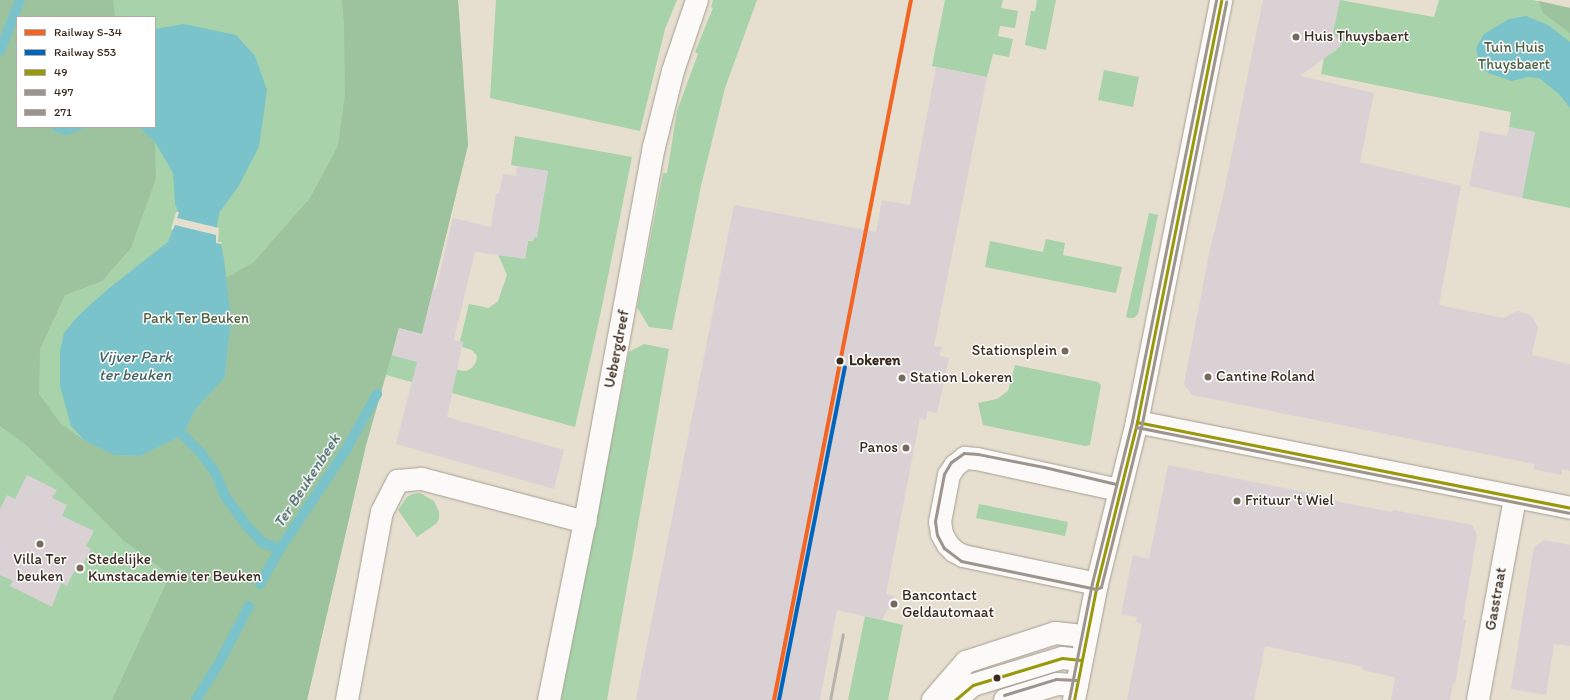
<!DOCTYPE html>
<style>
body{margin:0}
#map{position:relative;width:1570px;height:700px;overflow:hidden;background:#e6dece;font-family:Itim,sans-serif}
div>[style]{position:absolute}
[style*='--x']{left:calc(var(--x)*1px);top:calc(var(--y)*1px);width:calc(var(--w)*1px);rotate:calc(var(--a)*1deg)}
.green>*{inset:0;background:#a8d2a9}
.forest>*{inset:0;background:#9cc29e}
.water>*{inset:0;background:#7ac3ca}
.pier>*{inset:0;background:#e6dece}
.stream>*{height:10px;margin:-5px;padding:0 5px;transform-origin:5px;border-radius:5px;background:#7ac3ca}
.building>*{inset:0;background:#dad1d5}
.roads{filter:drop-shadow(0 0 1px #a59e93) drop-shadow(0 0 1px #a59e93)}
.minor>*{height:22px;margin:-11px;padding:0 11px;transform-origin:11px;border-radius:11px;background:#fbfaf8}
.rail>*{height:3px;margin:-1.5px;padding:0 1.5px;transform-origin:1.5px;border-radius:1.5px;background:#b6b3af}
.bus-1>*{height:3px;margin:-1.5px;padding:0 1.5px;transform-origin:1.5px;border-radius:1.5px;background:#97980a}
.bus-2>*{height:3px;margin:-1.5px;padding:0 1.5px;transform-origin:1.5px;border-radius:1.5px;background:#9d948e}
.bus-3>*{height:3px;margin:-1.5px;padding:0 1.5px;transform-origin:1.5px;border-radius:1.5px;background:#9d948e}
.rail-1>*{height:4px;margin:-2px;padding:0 2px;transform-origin:2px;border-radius:2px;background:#f26522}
.rail-2>*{height:4px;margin:-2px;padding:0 2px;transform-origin:2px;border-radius:2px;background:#0065bd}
.dots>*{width:11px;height:11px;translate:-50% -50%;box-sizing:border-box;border:2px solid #fff;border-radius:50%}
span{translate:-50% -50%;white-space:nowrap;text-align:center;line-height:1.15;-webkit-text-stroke:3px #fff;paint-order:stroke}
.poi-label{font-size:15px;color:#3b2a1e}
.left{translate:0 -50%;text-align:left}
.right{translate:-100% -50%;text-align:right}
.park-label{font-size:15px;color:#506144}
.street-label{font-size:15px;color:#3b2a1e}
.stop-label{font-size:15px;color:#3b2a1e;font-weight:700}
.water-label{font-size:16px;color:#426362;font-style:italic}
.legend{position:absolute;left:16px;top:16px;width:140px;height:112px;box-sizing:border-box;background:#fff;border:1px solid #b1aaa5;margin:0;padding:5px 7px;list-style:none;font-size:12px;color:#3b2a1e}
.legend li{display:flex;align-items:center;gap:8px;height:20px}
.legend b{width:20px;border:1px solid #b1aaa5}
</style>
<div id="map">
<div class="green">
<i style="clip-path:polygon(evenodd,0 0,458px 0,468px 145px,422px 334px,399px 328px,392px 355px,456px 372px,457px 370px,466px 371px,472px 368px,476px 362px,477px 356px,472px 350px,462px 347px,463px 342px,460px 341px,469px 304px,489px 308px,498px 301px,507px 275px,489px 234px,525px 259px,528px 241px,533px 241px,534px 237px,536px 237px,548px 171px,511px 165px,515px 136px,632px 157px,601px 311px,575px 427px,386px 375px,366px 445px,307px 700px,0 700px,0 0,17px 17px,155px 17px,155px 127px,17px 127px,17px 17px)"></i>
<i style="clip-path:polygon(496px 0,677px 0,665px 29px,640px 131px,490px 98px)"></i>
<i style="clip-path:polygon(713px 0,757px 0,725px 88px,701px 186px,672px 330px,649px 327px,637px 307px,663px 173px,667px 173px,677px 111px,698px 54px,695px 52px,713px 8px,711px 7px)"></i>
<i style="clip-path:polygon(945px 0,1003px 0,1001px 8px,1018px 11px,1015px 28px,1000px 26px,998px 36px,1013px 39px,1009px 57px,993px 54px,987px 77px,932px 66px)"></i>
<i style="clip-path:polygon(1037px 0,1056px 0,1046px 50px,1025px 45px,1031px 11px,1035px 11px)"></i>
<i style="clip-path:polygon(1340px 0,1434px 17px,1439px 0,1532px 0,1570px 8px,1570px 208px,1522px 198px,1534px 132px,1509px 127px,1511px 112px,1321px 74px,1325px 53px,1330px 54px,1336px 50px,1338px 40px,1334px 34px,1328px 33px)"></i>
<i style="clip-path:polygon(1104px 70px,1139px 77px,1133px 107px,1098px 100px)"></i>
<i style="clip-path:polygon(1149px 213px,1158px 215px,1138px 314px,1134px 318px,1129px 318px,1126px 317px)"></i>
<i style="clip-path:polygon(1046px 239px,1065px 243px,1063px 255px,1122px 267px,1116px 293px,985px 267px,990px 241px,1043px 252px)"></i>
<i style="clip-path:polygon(644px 344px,669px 349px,607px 700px,561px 700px,629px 352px)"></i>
<i style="clip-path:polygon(1015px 365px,1098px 382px,1101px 385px,1090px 445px,1085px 446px,983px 425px,978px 403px,997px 399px,1008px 391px)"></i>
<i style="clip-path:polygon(420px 493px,434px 501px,439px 512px,439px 518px,437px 523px,417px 537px,398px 510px,407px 497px,412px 494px)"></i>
<i style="clip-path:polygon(979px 504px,1068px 522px,1065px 536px,976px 518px)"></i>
<i style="clip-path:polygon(865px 616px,903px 625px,888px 700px,848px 700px)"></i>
</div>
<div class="forest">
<i style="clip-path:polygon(0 0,113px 0,115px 17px,17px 17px,17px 127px,50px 127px,57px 133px,67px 135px,87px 127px,139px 127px,155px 142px,156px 178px,131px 248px,102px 281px,65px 295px,40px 349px,39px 394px,61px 424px,84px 440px,114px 455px,140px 456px,183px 435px,195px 410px,225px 377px,231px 318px,226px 278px,254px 262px,310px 198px,338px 146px,345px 94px,344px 23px,342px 0,458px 0,468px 145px,422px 334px,399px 328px,366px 445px,307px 700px,112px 700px,170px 575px,123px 540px,62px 479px,25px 444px,0 426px)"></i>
<i style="clip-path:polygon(1539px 1px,1570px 8px,1570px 33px,1543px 13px)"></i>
</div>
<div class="water">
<i style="clip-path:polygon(1526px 16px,1548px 25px,1570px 42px,1570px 108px,1559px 94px,1539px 78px,1528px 77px,1512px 81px,1488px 73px,1480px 64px,1476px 48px,1484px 34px,1509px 19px)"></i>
<i style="clip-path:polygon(184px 24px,236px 35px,255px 56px,267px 90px,259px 147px,238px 187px,219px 213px,216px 233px,216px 243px,221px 244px,224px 259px,231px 318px,225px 377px,195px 410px,183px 435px,140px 456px,114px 455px,84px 440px,71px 426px,60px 386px,60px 351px,64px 333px,78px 316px,108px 289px,168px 242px,179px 213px,175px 204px,173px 173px,155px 142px,139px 127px,155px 127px,155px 29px)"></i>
<i style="clip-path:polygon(50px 127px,87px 127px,67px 135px,57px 133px)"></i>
</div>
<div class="pier">
<i style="clip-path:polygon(176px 212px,179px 212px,177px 218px,219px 228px,218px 242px,222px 242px,221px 244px,216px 243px,216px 235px,175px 225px,173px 230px,171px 229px)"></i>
</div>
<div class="stream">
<i style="--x:0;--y:51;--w:55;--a:-68.6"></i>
<i style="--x:183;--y:435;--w:25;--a:45"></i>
<i style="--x:201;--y:453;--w:24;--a:54"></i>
<i style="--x:215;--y:472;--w:26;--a:67"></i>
<i style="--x:225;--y:496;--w:36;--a:54"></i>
<i style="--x:246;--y:525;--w:25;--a:47"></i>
<i style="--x:263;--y:543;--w:18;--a:19"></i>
<i style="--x:260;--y:584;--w:40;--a:-60.3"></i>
<i style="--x:280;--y:549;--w:121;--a:-56.4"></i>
<i style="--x:347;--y:448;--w:62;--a:-60.9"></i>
<i style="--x:196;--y:700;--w:39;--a:-58"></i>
<i style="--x:217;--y:667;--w:69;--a:-62.3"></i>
</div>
<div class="building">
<i style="clip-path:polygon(1263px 0,1340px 0,1333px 33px,1342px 45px,1300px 76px,1374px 93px,1360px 162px,1461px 186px,1439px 305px,1503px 318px,1517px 311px,1528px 314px,1532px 317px,1538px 327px,1532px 355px,1570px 364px,1570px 471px,1562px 469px,1562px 475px,1533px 469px,1535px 464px,1192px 395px,1184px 384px,1209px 254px,1223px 197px)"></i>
<i style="clip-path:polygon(936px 67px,987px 77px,934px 346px,942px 347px,939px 356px,949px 358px,937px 413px,927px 411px,926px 420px,920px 418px,886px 594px,895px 596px,882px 620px,837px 610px,820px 700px,636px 700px,734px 205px,876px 232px,882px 200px,910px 205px)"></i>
<i style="clip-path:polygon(1509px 127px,1535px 132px,1522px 198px,1469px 186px,1480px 131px,1507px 136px)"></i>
<i style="clip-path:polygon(517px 166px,548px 171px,537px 238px,534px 237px,533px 241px,528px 240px,525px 259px,475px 252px,454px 340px,463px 342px,447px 417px,564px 450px,554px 489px,396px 444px,417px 362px,392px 355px,399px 328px,422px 334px,433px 289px,436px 289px,453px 218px,491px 227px,496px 194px,499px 194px,503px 174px,516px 176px)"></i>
<i style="clip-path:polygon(1168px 465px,1335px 498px,1334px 501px,1392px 512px,1393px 510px,1472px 525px,1477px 535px,1463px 619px,1466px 620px,1455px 684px,1453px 683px,1450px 700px,1391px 700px,1395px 677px,1362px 670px,1363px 667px,1265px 646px,1254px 700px,1127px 700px,1142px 624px,1136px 622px,1137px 617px,1121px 614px,1133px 555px,1149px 559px)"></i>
<i style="clip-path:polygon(27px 475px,57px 490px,52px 498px,67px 505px,62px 516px,94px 531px,86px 546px,91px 549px,79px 573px,74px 571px,67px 586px,61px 583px,52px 607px,10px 586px,13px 581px,0 575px,0 509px,7px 495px,15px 499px)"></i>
<i style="clip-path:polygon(1544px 540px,1570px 545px,1570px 646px,1554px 644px,1546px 695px,1511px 689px,1534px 547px)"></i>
</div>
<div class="roads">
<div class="minor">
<i style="--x:1137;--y:422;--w:441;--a:11.2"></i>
<i style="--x:1097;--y:584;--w:137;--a:-168.2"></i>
<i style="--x:963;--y:556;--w:10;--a:-151"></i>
<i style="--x:954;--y:551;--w:8;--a:-135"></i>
<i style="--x:948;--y:545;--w:13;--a:-119"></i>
<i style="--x:942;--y:534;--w:12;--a:-99"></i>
<i style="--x:940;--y:522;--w:48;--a:-79.2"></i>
<i style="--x:949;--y:475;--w:11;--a:-56"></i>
<i style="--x:955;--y:466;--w:13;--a:-39"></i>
<i style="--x:965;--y:458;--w:12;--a:5"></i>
<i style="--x:977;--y:459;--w:145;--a:12.3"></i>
<i style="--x:347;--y:700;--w:191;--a:-79.5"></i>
<i style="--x:382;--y:512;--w:35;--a:-63"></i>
<i style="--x:398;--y:481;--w:24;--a:-5"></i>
<i style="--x:422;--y:479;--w:169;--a:14.8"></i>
<i style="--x:549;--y:700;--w:182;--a:-78.6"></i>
<i style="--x:585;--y:522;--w:381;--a:-79.6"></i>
<i style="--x:654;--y:147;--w:78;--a:-76"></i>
<i style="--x:673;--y:71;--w:75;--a:-71.3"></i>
<i style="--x:933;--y:700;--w:50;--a:-49"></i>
<i style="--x:966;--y:662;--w:94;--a:-18"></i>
<i style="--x:1055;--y:633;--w:31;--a:6"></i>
<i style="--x:955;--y:700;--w:23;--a:-40"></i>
<i style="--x:973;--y:685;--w:93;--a:-16.9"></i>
<i style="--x:1062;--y:658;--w:19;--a:6"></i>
<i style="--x:1005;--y:700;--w:54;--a:-17.1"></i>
<i style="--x:1057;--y:684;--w:20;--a:3"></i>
<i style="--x:1074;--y:700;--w:118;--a:-78.8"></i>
<i style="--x:1097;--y:584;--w:167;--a:-76.1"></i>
<i style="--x:1137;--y:422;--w:430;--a:-78.7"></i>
<i style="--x:1478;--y:700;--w:205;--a:-79.6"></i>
</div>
</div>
<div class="rail">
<i style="--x:830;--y:700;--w:67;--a:-78.9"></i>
</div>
<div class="bus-1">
<i style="--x:1137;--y:422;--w:441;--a:11.2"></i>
<i style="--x:955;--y:700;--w:23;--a:-40"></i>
<i style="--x:973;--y:685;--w:93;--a:-16.9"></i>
<i style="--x:1062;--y:658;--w:19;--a:6"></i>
<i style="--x:1074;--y:700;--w:118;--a:-78.8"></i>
<i style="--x:1097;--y:584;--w:167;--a:-76.1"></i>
<i style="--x:1137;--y:422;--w:430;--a:-78.7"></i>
</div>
<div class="bus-2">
<i style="--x:1136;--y:427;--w:441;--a:11.2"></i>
<i style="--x:1116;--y:484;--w:74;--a:-166.7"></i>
<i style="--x:1044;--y:467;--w:67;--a:-168.9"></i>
<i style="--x:978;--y:454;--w:14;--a:-176"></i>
<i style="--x:964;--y:453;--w:16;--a:145"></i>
<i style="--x:951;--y:462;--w:14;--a:120"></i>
<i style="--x:944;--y:474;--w:48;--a:100.8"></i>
<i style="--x:935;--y:521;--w:14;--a:82"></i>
<i style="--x:937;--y:535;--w:15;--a:62"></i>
<i style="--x:944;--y:548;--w:21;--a:37"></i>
<i style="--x:961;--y:561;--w:138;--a:11.7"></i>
<i style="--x:1096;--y:589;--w:5;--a:-22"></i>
<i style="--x:1101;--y:587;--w:169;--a:-76"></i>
<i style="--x:1142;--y:423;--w:430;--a:-78.7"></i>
</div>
<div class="bus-3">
<i style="--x:1004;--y:695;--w:54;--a:-17.1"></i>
<i style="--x:1056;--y:679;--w:21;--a:3"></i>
<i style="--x:1069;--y:699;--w:118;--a:-78.8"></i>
<i style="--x:1092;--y:583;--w:167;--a:-76.1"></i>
<i style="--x:1132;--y:421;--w:429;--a:-78.7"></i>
</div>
<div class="rail-1">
<i style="--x:774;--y:700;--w:713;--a:-78.93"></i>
</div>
<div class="rail-2">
<i style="--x:779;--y:700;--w:339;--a:-78.8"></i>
</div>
<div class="dots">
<i style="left:1296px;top:37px;background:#77695c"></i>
<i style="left:1065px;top:351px;background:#77695c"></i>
<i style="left:840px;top:361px;background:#3b2a1e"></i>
<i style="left:1208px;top:377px;background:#77695c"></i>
<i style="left:902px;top:378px;background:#77695c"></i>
<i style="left:906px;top:448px;background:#77695c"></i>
<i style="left:1237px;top:501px;background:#77695c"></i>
<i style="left:40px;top:544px;background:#77695c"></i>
<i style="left:80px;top:568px;background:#77695c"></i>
<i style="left:894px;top:604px;background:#77695c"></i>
<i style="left:997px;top:678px;background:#3b2a1e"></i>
</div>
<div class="poi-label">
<span class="left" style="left:1304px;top:37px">Huis Thuysbaert</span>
<span class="right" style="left:1057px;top:351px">Stationsplein</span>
<span class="left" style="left:1216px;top:377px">Cantine Roland</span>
<span class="left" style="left:910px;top:378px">Station Lokeren</span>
<span class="right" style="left:898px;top:448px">Panos</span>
<span class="left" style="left:1245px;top:501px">Frituur 't Wiel</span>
<span style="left:40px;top:568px">Villa Ter<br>beuken</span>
<span class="left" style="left:88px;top:568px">Stedelijke<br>Kunstacademie ter Beuken</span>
<span class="left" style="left:902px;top:604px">Bancontact<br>Geldautomaat</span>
</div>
<div class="park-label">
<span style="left:1514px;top:56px">Tuin Huis<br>Thuysbaert</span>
<span style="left:196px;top:319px">Park Ter Beuken</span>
</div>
<div class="street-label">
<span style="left:617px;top:349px;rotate:-79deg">Uebergdreef</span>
<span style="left:1496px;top:599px;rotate:-80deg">Gasstraat</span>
</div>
<div class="stop-label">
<span class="left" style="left:849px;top:361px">Lokeren</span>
</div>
<div class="water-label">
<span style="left:135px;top:366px">Vijver Park<br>ter beuken</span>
<span style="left:307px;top:481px;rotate:-57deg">Ter Beukenbeek</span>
</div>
<ul class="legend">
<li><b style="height:5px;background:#f26522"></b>Railway S-34</li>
<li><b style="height:5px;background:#0065bd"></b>Railway S53</li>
<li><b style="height:5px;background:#97980a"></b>49</li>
<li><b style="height:5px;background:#9d948e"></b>497</li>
<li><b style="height:5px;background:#9d948e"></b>271</li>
</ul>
</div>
